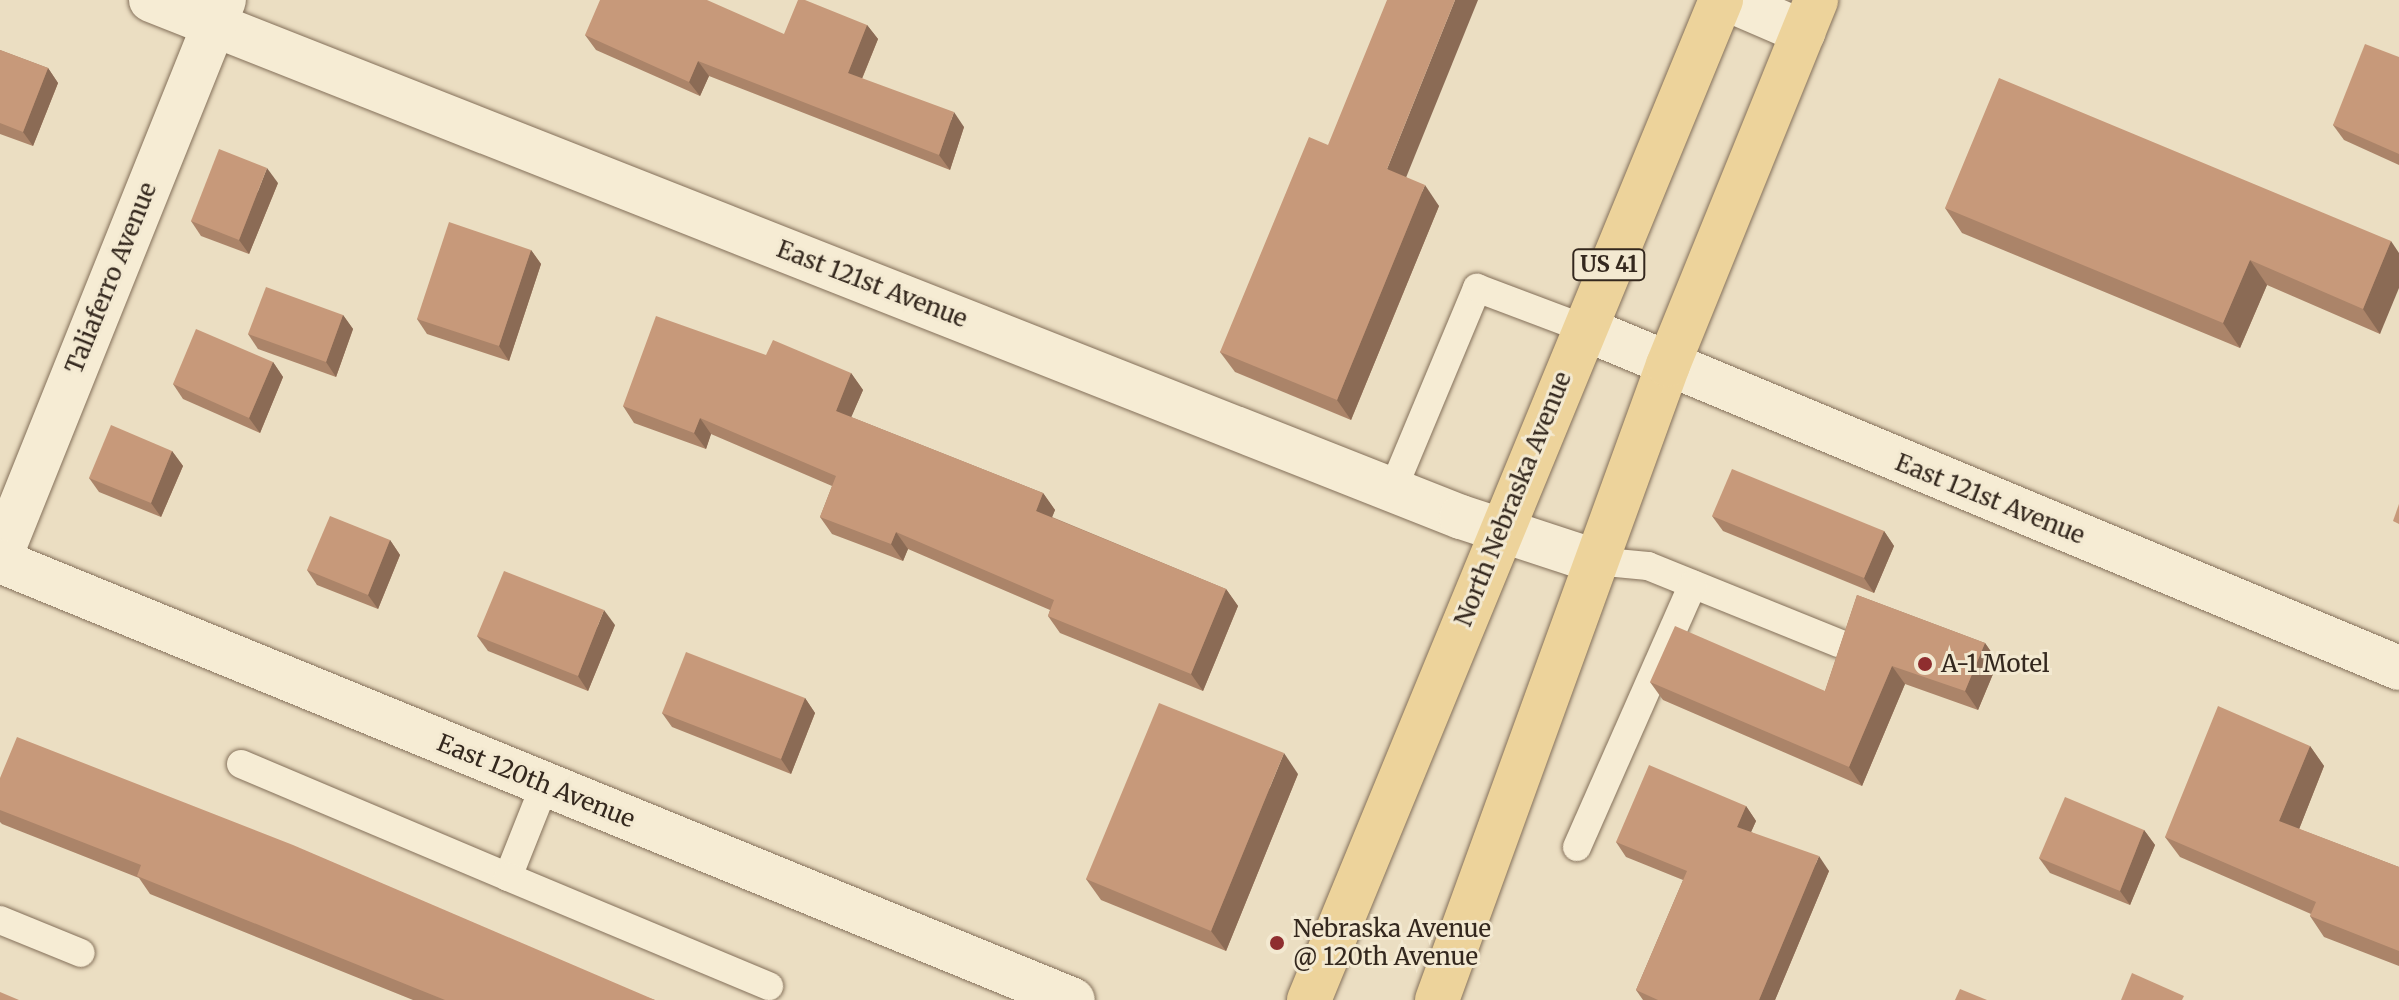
<!DOCTYPE html>
<style>
body{margin:0}
#map{position:relative;width:2399px;height:1000px;overflow:hidden;background:#ebdec2;font-family:Merriweather,serif}
div>[style]{position:absolute}
[style*='--x']{left:calc(var(--x)*1px);top:calc(var(--y)*1px);width:calc(var(--w)*1px);rotate:calc(var(--a)*1deg)}
.roads{filter:drop-shadow(0 0 2px #84705a) drop-shadow(0 0 2px #84705a)}
.lane>*{height:28px;margin:-14px;padding:0 14px;transform-origin:14px;border-radius:14px;background:#f6ecd4}
.street>*{height:44px;margin:-22px;padding:0 22px;transform-origin:22px;border-radius:22px;background:#f6ecd4}
.primary>*{height:44px;margin:-22px;padding:0 22px;transform-origin:22px;border-radius:22px;background:#edd39b}
.wall>*{inset:0;background:#ab8469}
.shaded-wall>*{inset:0;background:#8b6b55}
.building>*{inset:0;background:#c7997a}
.dots>*{width:22px;height:22px;translate:-50% -50%;box-sizing:border-box;border:4px solid #f3e9d1;border-radius:50%}
span{translate:-50% -50%;white-space:nowrap;text-align:center;line-height:1.15;-webkit-text-stroke:6px #f3e9d1;paint-order:stroke}
.shield-label span{padding:2px 6px;background:#f3e9d1;border:2px solid;border-radius:6px;-webkit-text-stroke-width:0}
.shield-label{font-size:22px;color:#34281e;font-weight:700}
.street-label{font-size:24px;color:#34281e}
.poi-label{font-size:24px;color:#34281e}
.left{translate:0 -50%;text-align:left}
</style>
<div id="map">
<div class="roads">
<div class="lane">
<i style="--x:1393;--y:489;--w:218;--a:-67.3"></i>
<i style="--x:1477;--y:288;--w:113;--a:20.7"></i>
<i style="--x:1595;--y:561;--w:53;--a:5.4"></i>
<i style="--x:1648;--y:566;--w:206;--a:22"></i>
<i style="--x:241;--y:764;--w:290;--a:22.9"></i>
<i style="--x:545;--y:784;--w:100;--a:111.7"></i>
<i style="--x:508;--y:877;--w:283;--a:22.7"></i>
<i style="--x:1577;--y:847;--w:287;--a:-66.2"></i>
<i style="--x:0;--y:920;--w:87;--a:22.2"></i>
</div>
<div class="street">
<i style="--x:151;--y:0;--w:1408;--a:21.54"></i>
<i style="--x:1461;--y:517;--w:141;--a:18.2"></i>
<i style="--x:1729;--y:0;--w:81;--a:23.4"></i>
<i style="--x:1583;--y:328;--w:884;--a:22.62"></i>
<i style="--x:0;--y:557;--w:600;--a:-68.09"></i>
<i style="--x:0;--y:561;--w:1159;--a:22.25"></i>
</div>
<div class="primary">
<i style="--x:1309;--y:1000;--w:1082;--a:-67.61"></i>
<i style="--x:1437;--y:1000;--w:676;--a:-70.01"></i>
<i style="--x:1668;--y:365;--w:394;--a:-67.9"></i>
</div>
</div>
<div class="wall">
<i style="clip-path:polygon(867px 25px,878px 39px,862px 79px,964px 127px,950px 170px,709px 76px,700px 96px,596px 50px,585px 35px,784px 34px)"></i>
<i style="clip-path:polygon(0 50px,48px 68px,58px 83px,33px 146px,0 134px)"></i>
<i style="clip-path:polygon(2399px 57px,2399px 165px,2344px 140px,2333px 125px)"></i>
<i style="clip-path:polygon(1406px 177px,1439px 206px,1351px 420px,1235px 372px,1220px 352px)"></i>
<i style="clip-path:polygon(278px 183px,249px 254px,201px 236px,191px 221px)"></i>
<i style="clip-path:polygon(1945px 208px,2391px 241px,2380px 334px,2267px 285px,2240px 348px,1962px 233px)"></i>
<i style="clip-path:polygon(531px 250px,541px 264px,509px 361px,427px 334px,417px 319px)"></i>
<i style="clip-path:polygon(343px 315px,353px 329px,336px 377px,258px 349px,248px 334px)"></i>
<i style="clip-path:polygon(273px 362px,283px 377px,260px 433px,183px 399px,173px 384px)"></i>
<i style="clip-path:polygon(851px 373px,863px 390px,851px 417px,1043px 493px,1055px 510px,1052px 517px,1226px 589px,1238px 606px,1203px 691px,1060px 633px,1048px 616px,1050px 610px,908px 549px,903px 561px,832px 534px,820px 517px,832px 486px,711px 434px,706px 449px,634px 423px,623px 406px)"></i>
<i style="clip-path:polygon(172px 451px,183px 466px,161px 517px,99px 492px,89px 478px)"></i>
<i style="clip-path:polygon(1712px 516px,1884px 531px,1894px 546px,1874px 593px,1723px 531px)"></i>
<i style="clip-path:polygon(390px 540px,400px 555px,378px 609px,317px 585px,307px 570px)"></i>
<i style="clip-path:polygon(1857px 595px,1985px 643px,1998px 662px,1978px 710px,1905px 684px,1862px 786px,1663px 700px,1650px 682px,1825px 691px)"></i>
<i style="clip-path:polygon(615px 625px,588px 691px,488px 651px,477px 636px)"></i>
<i style="clip-path:polygon(805px 698px,815px 713px,791px 774px,672px 727px,662px 713px)"></i>
<i style="clip-path:polygon(2310px 746px,2324px 766px,2299px 829px,2399px 867px,2399px 966px,2324px 937px,2310px 916px,2311px 914px,2180px 857px,2165px 837px)"></i>
<i style="clip-path:polygon(1298px 774px,1226px 951px,1101px 900px,1086px 879px)"></i>
<i style="clip-path:polygon(0 778px,655px 1000px,413px 1000px,150px 894px,139px 878px,2px 824px,0 822px)"></i>
<i style="clip-path:polygon(1746px 806px,1756px 821px,1751px 832px,1829px 871px,1775px 1000px,1643px 1000px,1636px 990px,1683px 880px,1626px 857px,1616px 842px)"></i>
<i style="clip-path:polygon(2144px 830px,2155px 845px,2130px 905px,2050px 873px,2039px 858px)"></i>
</div>
<div class="shaded-wall">
<i style="clip-path:polygon(1455px 0,1478px 0,1401px 190px,1387px 169px)"></i>
<i style="clip-path:polygon(867px 25px,878px 39px,858px 88px,848px 73px)"></i>
<i style="clip-path:polygon(698px 61px,709px 76px,700px 96px,689px 82px)"></i>
<i style="clip-path:polygon(48px 68px,58px 83px,33px 146px,23px 132px)"></i>
<i style="clip-path:polygon(954px 112px,964px 127px,950px 170px,939px 155px)"></i>
<i style="clip-path:polygon(267px 168px,278px 183px,249px 254px,239px 240px)"></i>
<i style="clip-path:polygon(1425px 185px,1439px 206px,1351px 420px,1337px 400px)"></i>
<i style="clip-path:polygon(2391px 241px,2399px 253px,2399px 288px,2380px 334px,2363px 309px)"></i>
<i style="clip-path:polygon(531px 250px,541px 264px,509px 361px,499px 346px)"></i>
<i style="clip-path:polygon(2250px 260px,2267px 285px,2240px 348px,2223px 323px)"></i>
<i style="clip-path:polygon(343px 315px,353px 329px,336px 377px,326px 362px)"></i>
<i style="clip-path:polygon(273px 362px,283px 377px,260px 433px,249px 418px)"></i>
<i style="clip-path:polygon(851px 373px,863px 390px,847px 427px,836px 411px)"></i>
<i style="clip-path:polygon(700px 418px,711px 434px,706px 449px,694px 433px)"></i>
<i style="clip-path:polygon(172px 451px,183px 466px,161px 517px,151px 503px)"></i>
<i style="clip-path:polygon(1043px 493px,1055px 510px,1048px 527px,1036px 511px)"></i>
<i style="clip-path:polygon(1884px 531px,1894px 546px,1874px 593px,1864px 578px)"></i>
<i style="clip-path:polygon(896px 532px,908px 549px,903px 561px,891px 544px)"></i>
<i style="clip-path:polygon(390px 540px,400px 555px,378px 609px,368px 595px)"></i>
<i style="clip-path:polygon(1226px 589px,1238px 606px,1203px 691px,1191px 674px)"></i>
<i style="clip-path:polygon(604px 610px,615px 625px,588px 691px,578px 676px)"></i>
<i style="clip-path:polygon(1985px 643px,1998px 662px,1978px 710px,1965px 691px)"></i>
<i style="clip-path:polygon(1892px 666px,1905px 684px,1862px 786px,1849px 767px)"></i>
<i style="clip-path:polygon(805px 698px,815px 713px,791px 774px,781px 759px)"></i>
<i style="clip-path:polygon(2310px 746px,2324px 766px,2294px 842px,2279px 821px)"></i>
<i style="clip-path:polygon(1284px 753px,1298px 774px,1226px 951px,1211px 931px)"></i>
<i style="clip-path:polygon(1746px 806px,1756px 821px,1747px 841px,1737px 827px)"></i>
<i style="clip-path:polygon(2144px 830px,2155px 845px,2130px 905px,2120px 891px)"></i>
<i style="clip-path:polygon(1819px 856px,1829px 871px,1775px 1000px,1759px 1000px)"></i>
</div>
<div class="building">
<i style="clip-path:polygon(600px 0,707px 0,784px 34px,798px 0,805px 0,867px 25px,848px 73px,954px 112px,939px 155px,698px 61px,689px 82px,585px 35px)"></i>
<i style="clip-path:polygon(1387px 0,1455px 0,1387px 169px,1425px 185px,1337px 400px,1220px 352px,1309px 137px,1328px 145px)"></i>
<i style="clip-path:polygon(2365px 44px,2399px 57px,2399px 154px,2333px 125px)"></i>
<i style="clip-path:polygon(0 50px,48px 68px,23px 132px,0 123px)"></i>
<i style="clip-path:polygon(1999px 78px,2391px 241px,2363px 309px,2250px 260px,2223px 323px,1945px 208px)"></i>
<i style="clip-path:polygon(219px 149px,267px 168px,239px 240px,191px 221px)"></i>
<i style="clip-path:polygon(449px 222px,531px 250px,499px 346px,417px 319px)"></i>
<i style="clip-path:polygon(266px 287px,343px 315px,326px 362px,248px 334px)"></i>
<i style="clip-path:polygon(656px 316px,766px 355px,773px 340px,851px 373px,836px 411px,1043px 493px,1036px 511px,1226px 589px,1191px 674px,1048px 616px,1054px 600px,896px 532px,891px 544px,820px 517px,836px 476px,700px 418px,694px 433px,623px 406px)"></i>
<i style="clip-path:polygon(196px 329px,273px 362px,249px 418px,173px 384px)"></i>
<i style="clip-path:polygon(111px 425px,172px 451px,151px 503px,89px 478px)"></i>
<i style="clip-path:polygon(1732px 469px,1884px 531px,1864px 578px,1712px 516px)"></i>
<i style="clip-path:polygon(2399px 504px,2399px 524px,2393px 521px)"></i>
<i style="clip-path:polygon(330px 516px,390px 540px,368px 595px,307px 570px)"></i>
<i style="clip-path:polygon(504px 571px,604px 610px,578px 676px,477px 636px)"></i>
<i style="clip-path:polygon(1857px 595px,1985px 643px,1965px 691px,1892px 666px,1849px 767px,1650px 682px,1675px 626px,1825px 691px)"></i>
<i style="clip-path:polygon(686px 652px,805px 698px,781px 759px,662px 713px)"></i>
<i style="clip-path:polygon(1159px 703px,1284px 753px,1211px 931px,1086px 879px)"></i>
<i style="clip-path:polygon(2218px 706px,2310px 746px,2279px 821px,2399px 867px,2399px 951px,2310px 916px,2316px 902px,2165px 837px)"></i>
<i style="clip-path:polygon(17px 737px,293px 845px,655px 1000px,445px 1000px,137px 876px,141px 865px,0 810px,0 778px)"></i>
<i style="clip-path:polygon(1649px 765px,1746px 806px,1737px 827px,1819px 856px,1759px 1000px,1658px 1000px,1636px 990px,1687px 871px,1616px 842px)"></i>
<i style="clip-path:polygon(2065px 797px,2144px 830px,2120px 891px,2039px 858px)"></i>
<i style="clip-path:polygon(2132px 973px,2184px 996px,2182px 1000px,2121px 1000px)"></i>
<i style="clip-path:polygon(1960px 989px,1987px 1000px,1955px 1000px)"></i>
<i style="clip-path:polygon(0 992px,19px 1000px,0 1000px)"></i>
</div>
<div class="dots">
<i style="left:1925px;top:664px;background:#8f2e2f"></i>
<i style="left:1277px;top:943px;background:#8f2e2f"></i>
</div>
<div class="shield-label">
<span style="left:1609px;top:265px">US 41</span>
</div>
<div class="street-label">
<span style="left:111px;top:278px;rotate:-68deg">Taliaferro Avenue</span>
<span style="left:872px;top:284px;rotate:21deg">East 121st Avenue</span>
<span style="left:1513px;top:499px;rotate:-68deg">North Nebraska Avenue</span>
<span style="left:1990px;top:499px;rotate:22deg">East 121st Avenue</span>
<span style="left:536px;top:781px;rotate:22deg">East 120th Avenue</span>
</div>
<div class="poi-label">
<span class="left" style="left:1941px;top:664px">A-1 Motel</span>
<span class="left" style="left:1293px;top:943px">Nebraska Avenue<br>@ 120th Avenue</span>
</div>
</div>
